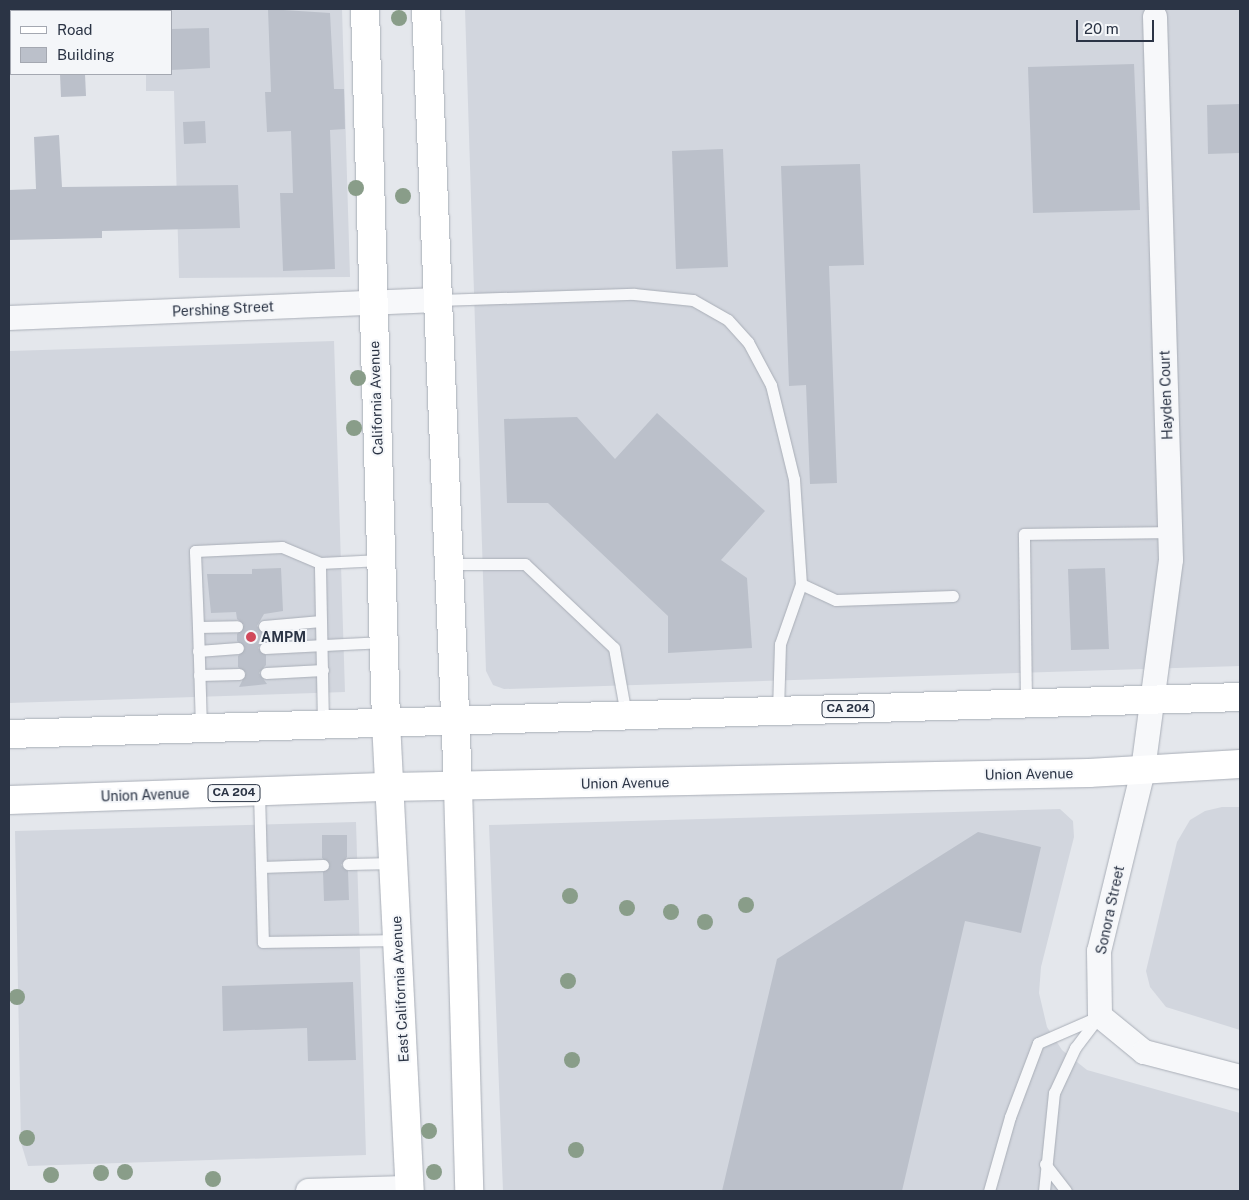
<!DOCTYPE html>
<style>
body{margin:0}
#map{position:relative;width:1249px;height:1200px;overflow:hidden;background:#e4e7ec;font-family:"Public Sans",sans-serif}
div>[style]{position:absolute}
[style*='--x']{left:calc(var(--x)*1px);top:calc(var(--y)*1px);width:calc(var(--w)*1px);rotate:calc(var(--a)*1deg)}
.built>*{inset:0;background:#d2d6de}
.building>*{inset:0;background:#bbc0ca}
.roads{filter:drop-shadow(0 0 1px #a9aeb7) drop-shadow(0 0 1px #a9aeb7)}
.lane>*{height:11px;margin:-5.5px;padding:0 5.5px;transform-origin:5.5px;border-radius:5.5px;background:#f7f8fa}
.street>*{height:24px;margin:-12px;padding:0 12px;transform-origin:12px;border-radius:12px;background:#f7f8fa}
.primary>*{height:28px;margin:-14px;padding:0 14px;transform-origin:14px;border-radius:14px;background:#fff}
.highway>*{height:28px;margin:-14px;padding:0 14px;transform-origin:14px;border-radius:14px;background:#fff}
.trees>*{width:16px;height:16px;margin:-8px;border-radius:50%;background:#899d89}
.dots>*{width:14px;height:14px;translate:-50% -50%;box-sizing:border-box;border:2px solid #f4f6f9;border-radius:50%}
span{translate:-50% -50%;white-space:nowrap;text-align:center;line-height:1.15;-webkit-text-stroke:4px #f4f6f9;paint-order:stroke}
.shield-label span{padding:1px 4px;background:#f4f6f9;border:1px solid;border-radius:4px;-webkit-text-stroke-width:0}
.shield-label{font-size:12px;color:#2b3445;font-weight:700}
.street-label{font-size:14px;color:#2b3445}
.poi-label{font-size:14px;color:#2b3445;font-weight:700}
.left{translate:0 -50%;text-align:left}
.frame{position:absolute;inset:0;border:10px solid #2b3445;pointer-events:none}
.legend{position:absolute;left:10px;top:10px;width:162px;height:65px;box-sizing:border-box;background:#f4f6f9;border:1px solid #a4a8b1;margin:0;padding:6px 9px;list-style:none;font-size:15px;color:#2b3445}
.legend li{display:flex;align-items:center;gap:10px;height:25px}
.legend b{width:25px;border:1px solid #a4a8b1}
.scale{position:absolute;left:1076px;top:20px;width:78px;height:22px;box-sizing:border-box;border:2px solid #2b3445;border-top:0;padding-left:6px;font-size:15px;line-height:18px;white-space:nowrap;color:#2b3445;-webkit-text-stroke:4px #f4f6f9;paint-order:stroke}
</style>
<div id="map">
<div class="built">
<i style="clip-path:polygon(144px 9px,342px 9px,350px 277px,179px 278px,174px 91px,146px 91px,146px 74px,171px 74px,171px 11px)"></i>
<i style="clip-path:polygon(465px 9px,1240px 9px,1240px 666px,504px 689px,493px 685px,486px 671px)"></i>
<i style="clip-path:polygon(334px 341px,345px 692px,9px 703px,9px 351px)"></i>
<i style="clip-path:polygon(1222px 807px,1240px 807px,1240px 1030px,1166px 1007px,1150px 987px,1146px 971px,1177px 842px,1190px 820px,1205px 811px)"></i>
<i style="clip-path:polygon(1060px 809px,1073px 821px,1074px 837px,1041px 967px,1039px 993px,1047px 1027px,1062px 1050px,1087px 1070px,1240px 1113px,1240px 1191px,503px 1191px,489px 825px)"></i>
<i style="clip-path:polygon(356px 822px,366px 1155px,28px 1166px,21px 1143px,15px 831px)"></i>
</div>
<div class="building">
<i style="clip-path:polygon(268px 9px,330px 13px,334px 89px,344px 89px,345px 129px,330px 130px,335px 269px,283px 271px,280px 193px,293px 193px,291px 131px,267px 132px,265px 92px,271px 92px)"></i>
<i style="clip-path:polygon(209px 28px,210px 68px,171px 70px,171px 29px)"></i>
<i style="clip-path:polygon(1134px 64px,1140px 210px,1033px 213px,1028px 67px)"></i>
<i style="clip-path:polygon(60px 74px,85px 74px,86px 96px,61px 97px)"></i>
<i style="clip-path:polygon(1240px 104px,1240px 153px,1208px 154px,1207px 105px)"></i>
<i style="clip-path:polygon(205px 121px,206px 143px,184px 144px,183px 122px)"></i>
<i style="clip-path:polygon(59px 135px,62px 187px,238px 185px,240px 228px,102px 231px,102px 238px,9px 240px,9px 190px,36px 189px,34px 137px)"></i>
<i style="clip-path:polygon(723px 149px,728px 267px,676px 269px,672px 151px)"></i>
<i style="clip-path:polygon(860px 164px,864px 265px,829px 266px,837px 483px,810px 484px,806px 385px,789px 386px,781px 166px)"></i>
<i style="clip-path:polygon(657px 413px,765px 511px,721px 560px,747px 578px,752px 648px,668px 653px,668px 616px,548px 503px,507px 503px,504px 419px,577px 417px,615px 459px)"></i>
<i style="clip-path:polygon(281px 568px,283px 611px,264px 614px,257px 626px,265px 633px,265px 640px,258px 648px,266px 655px,266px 665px,259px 673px,267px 684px,239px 687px,246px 673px,238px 667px,238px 656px,245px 648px,237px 641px,237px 634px,244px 625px,237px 619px,236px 612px,211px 613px,207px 574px,252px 574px,252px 569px)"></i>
<i style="clip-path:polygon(1105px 568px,1109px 649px,1071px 650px,1068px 569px)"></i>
<i style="clip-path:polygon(978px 832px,1041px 847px,1021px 933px,965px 921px,902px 1191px,722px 1191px,777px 959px)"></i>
<i style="clip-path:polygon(322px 835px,347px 835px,347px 857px,341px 865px,348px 871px,349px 900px,324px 901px,323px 872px,330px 865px,322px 858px)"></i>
<i style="clip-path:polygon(353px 982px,356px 1060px,308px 1061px,307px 1028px,223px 1031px,222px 986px)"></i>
</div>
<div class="roads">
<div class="lane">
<i style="--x:438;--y:300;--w:196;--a:-1.8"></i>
<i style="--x:634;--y:294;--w:59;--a:5.8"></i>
<i style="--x:693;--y:300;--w:40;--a:29.7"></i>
<i style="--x:728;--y:320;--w:30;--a:48"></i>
<i style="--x:748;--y:342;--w:49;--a:61.9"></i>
<i style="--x:771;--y:385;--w:97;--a:76.3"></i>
<i style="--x:794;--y:479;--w:105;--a:86.2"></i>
<i style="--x:448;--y:564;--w:77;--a:0"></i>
<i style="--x:525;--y:564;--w:122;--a:43.3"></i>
<i style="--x:614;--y:648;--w:68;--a:79.8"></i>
<i style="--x:264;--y:626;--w:57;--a:-5"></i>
<i style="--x:198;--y:627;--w:76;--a:-92.3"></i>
<i style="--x:195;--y:551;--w:87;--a:-2.6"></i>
<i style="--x:282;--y:547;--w:41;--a:22.8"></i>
<i style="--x:265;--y:648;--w:119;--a:-2.9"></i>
<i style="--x:198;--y:651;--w:40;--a:-4.3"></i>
<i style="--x:266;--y:673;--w:57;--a:-3"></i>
<i style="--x:199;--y:675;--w:40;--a:-1.4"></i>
<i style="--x:1026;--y:703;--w:169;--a:-90.7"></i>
<i style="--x:1024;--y:534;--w:146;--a:-0.8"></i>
<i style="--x:778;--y:711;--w:67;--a:-88.3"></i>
<i style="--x:780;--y:644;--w:64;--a:-70.7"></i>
<i style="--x:801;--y:584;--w:38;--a:25"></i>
<i style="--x:836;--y:600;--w:117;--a:-2"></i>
<i style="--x:323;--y:724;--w:161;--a:-91.1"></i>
<i style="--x:320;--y:563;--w:61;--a:-2.8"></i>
<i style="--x:201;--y:728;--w:101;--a:-91.7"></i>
<i style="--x:198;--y:627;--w:39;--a:-1"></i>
<i style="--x:259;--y:792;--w:150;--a:88.5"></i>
<i style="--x:263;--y:942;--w:135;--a:-0.8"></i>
<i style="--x:348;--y:864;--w:46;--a:-1.2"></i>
<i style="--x:261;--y:867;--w:62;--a:-1.8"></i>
<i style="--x:1045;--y:1164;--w:34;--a:52"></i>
<i style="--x:989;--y:1191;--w:77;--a:-74.2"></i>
<i style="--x:1010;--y:1117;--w:79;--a:-69.3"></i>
<i style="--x:1038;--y:1043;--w:68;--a:-23.5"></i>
<i style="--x:1044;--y:1191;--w:99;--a:-84.2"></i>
<i style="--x:1054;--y:1093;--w:50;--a:-65"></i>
<i style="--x:1075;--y:1048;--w:38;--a:-53"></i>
</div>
<div class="street">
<i style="--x:1155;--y:17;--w:543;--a:88.31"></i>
<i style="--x:1171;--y:560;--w:213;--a:97.6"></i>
<i style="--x:1143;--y:771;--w:185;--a:103.7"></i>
<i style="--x:1099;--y:951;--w:65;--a:89.1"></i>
<i style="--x:1100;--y:1016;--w:57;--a:39.3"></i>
<i style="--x:1144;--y:1052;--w:99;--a:14.6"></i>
<i style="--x:9;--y:318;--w:428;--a:-2.4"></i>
<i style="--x:308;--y:1191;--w:102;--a:-1.7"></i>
</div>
<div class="primary">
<i style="--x:365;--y:9;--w:713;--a:88.31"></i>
<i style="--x:386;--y:722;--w:470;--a:87.1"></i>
<i style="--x:426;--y:9;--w:779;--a:87.64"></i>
<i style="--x:458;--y:787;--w:404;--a:88.4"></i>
</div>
<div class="highway">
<i style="--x:9;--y:734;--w:1232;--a:-1.72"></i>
<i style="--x:9;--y:800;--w:381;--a:-2"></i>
<i style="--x:390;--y:787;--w:699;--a:-1.15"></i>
<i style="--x:1089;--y:773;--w:151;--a:-3.4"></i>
</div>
</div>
<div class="trees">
<i style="left:399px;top:18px"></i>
<i style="left:356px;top:188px"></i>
<i style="left:403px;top:196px"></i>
<i style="left:358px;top:378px"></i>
<i style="left:354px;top:428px"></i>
<i style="left:570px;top:896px"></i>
<i style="left:746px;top:905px"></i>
<i style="left:627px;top:908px"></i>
<i style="left:671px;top:912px"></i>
<i style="left:705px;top:922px"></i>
<i style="left:568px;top:981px"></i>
<i style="left:17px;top:997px"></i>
<i style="left:572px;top:1060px"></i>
<i style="left:429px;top:1131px"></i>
<i style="left:27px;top:1138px"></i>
<i style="left:576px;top:1150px"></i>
<i style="left:125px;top:1172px"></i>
<i style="left:434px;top:1172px"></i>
<i style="left:101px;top:1173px"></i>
<i style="left:51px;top:1175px"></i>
<i style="left:213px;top:1179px"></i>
</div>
<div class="dots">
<i style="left:251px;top:637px;background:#d1495b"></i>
</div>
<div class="shield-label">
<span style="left:848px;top:709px">CA 204</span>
<span style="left:234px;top:793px">CA 204</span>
</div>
<div class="street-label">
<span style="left:223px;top:309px;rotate:-3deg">Pershing Street</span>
<span style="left:1166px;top:395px;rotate:-92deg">Hayden Court</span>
<span style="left:376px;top:398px;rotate:-92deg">California Avenue</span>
<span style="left:1029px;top:774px;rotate:-1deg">Union Avenue</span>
<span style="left:625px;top:783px;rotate:-1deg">Union Avenue</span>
<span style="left:145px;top:795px;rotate:-2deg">Union Avenue</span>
<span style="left:1110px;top:910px;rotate:-78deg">Sonora Street</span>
<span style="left:400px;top:989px;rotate:-93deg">East California Avenue</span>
</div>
<div class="poi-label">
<span class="left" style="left:261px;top:637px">AMPM</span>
</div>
<div class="frame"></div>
<ul class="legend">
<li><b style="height:6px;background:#fff"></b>Road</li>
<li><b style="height:14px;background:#bbc0ca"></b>Building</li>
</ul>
<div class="scale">20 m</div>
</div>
